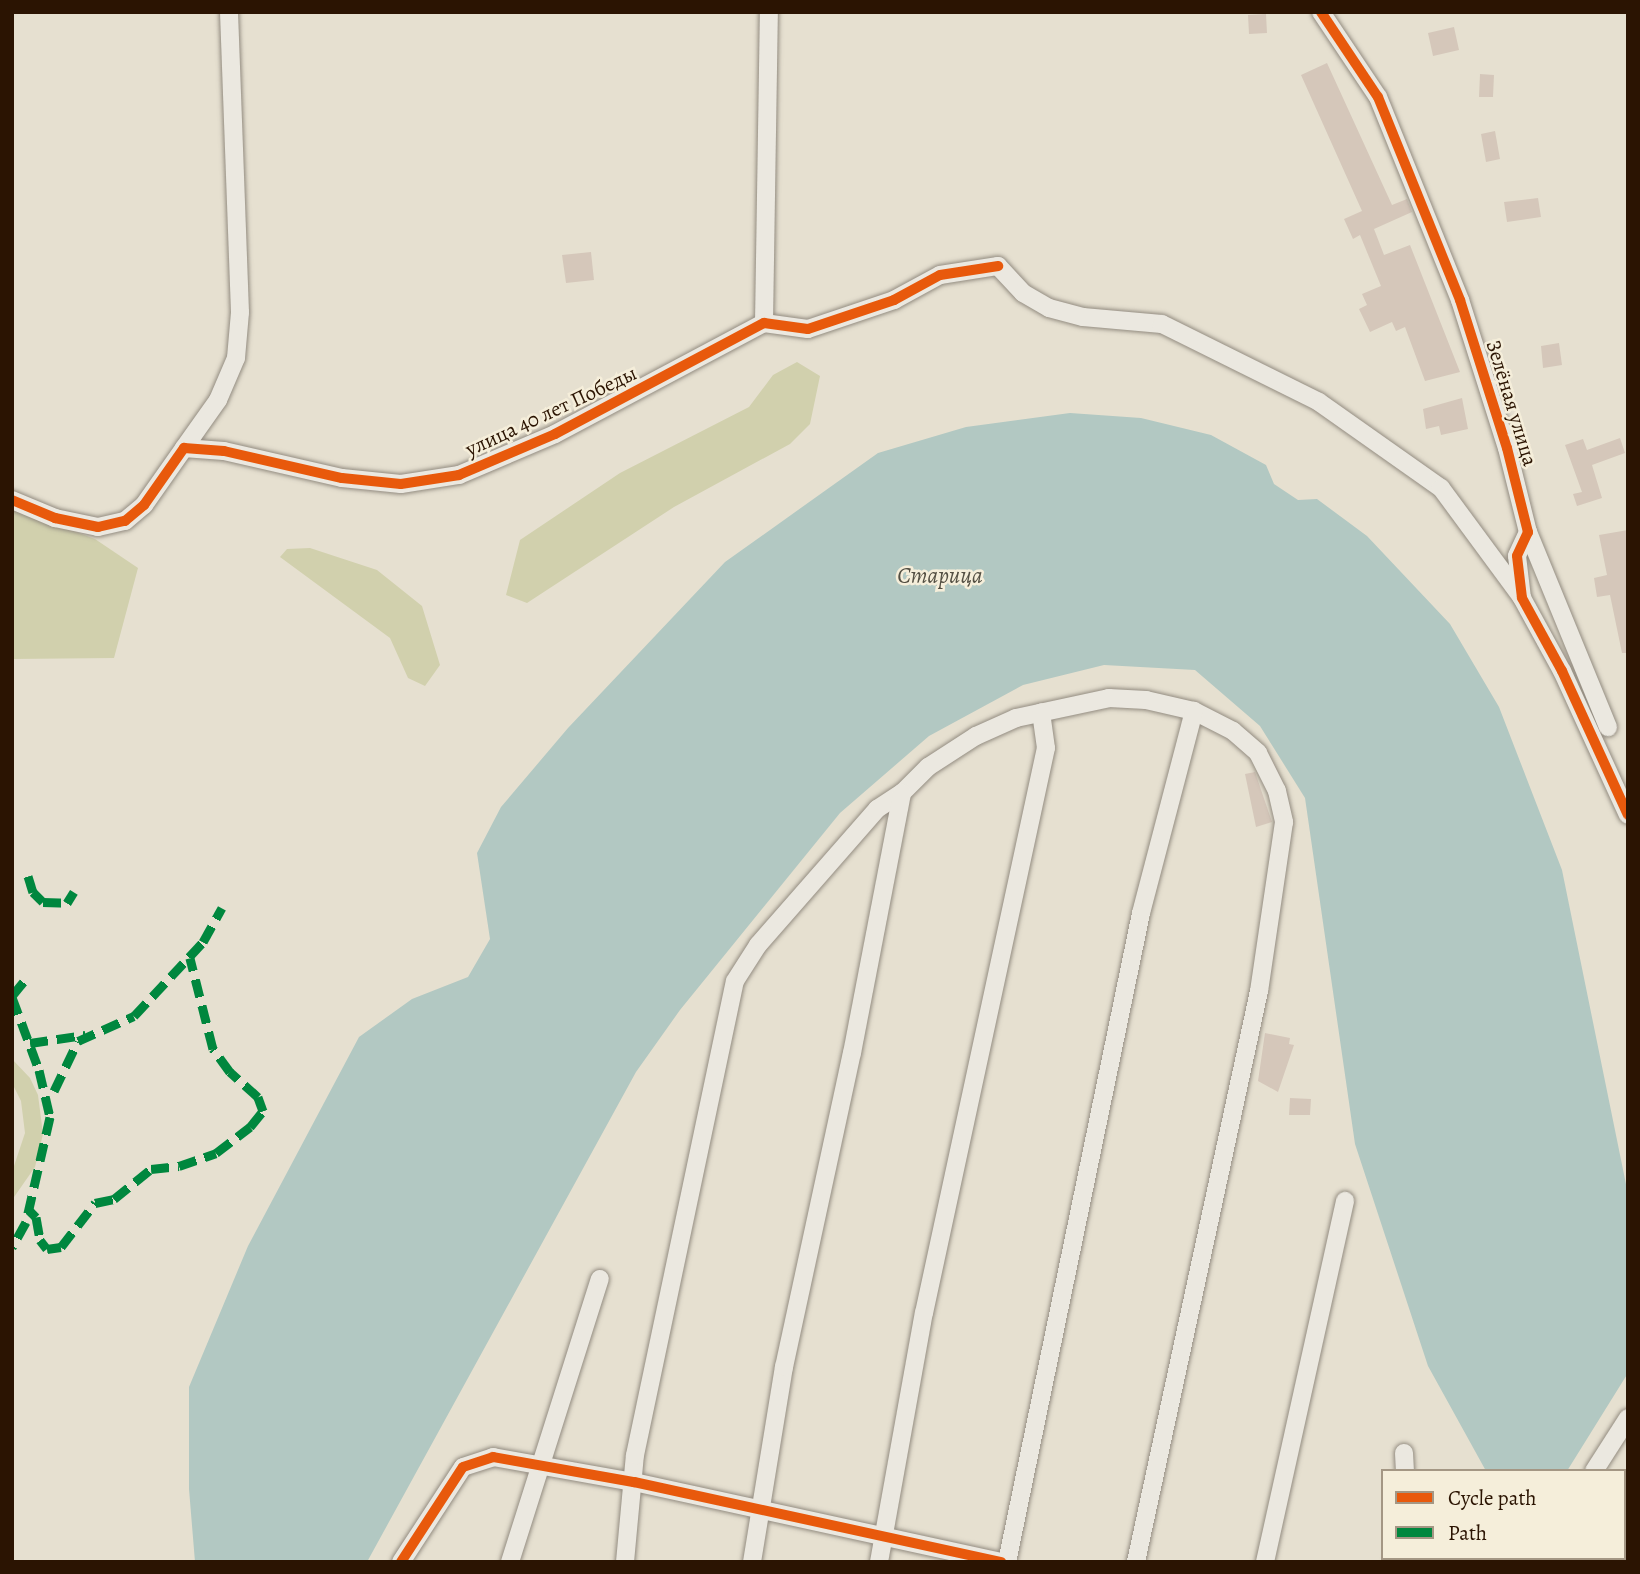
<!DOCTYPE html>
<meta charset="utf-8">
<style>
body{margin:0}
#map{position:relative;width:1640px;height:1574px;overflow:hidden;background:#e6e0d0;font-family:Alegreya,serif}
div>[style]{position:absolute}
[style*='--x']{left:calc(var(--x)*1px);top:calc(var(--y)*1px);width:calc(var(--w)*1px);rotate:calc(var(--a)*1deg)}
.green>*{inset:0;background:#d1d0ad}
.water>*{inset:0;background:#b2c8c2}
.building>*{inset:0;background:#d5c7ba}
.roads{filter:drop-shadow(0 0 2px #938c81) drop-shadow(0 0 2px #938c81)}
.minor>*{height:18px;margin:-9px;padding:0 9px;transform-origin:9px;border-radius:9px;background:#ebe8e0}
.quiet>*{height:9px;margin-top:-4.5px;transform-origin:0;background:repeating-linear-gradient(90deg,#00873e 0 18px,transparent 0 27px)}
.cycleway>*{height:10px;margin:-5px;padding:0 5px;transform-origin:5px;border-radius:5px;background:#e8590c}
span{translate:-50% -50%;white-space:nowrap;text-align:center;line-height:1.15;-webkit-text-stroke:5px #f5eeda;paint-order:stroke}
.street-label{font-size:21px;color:#2b1402}
.water-label{font-size:23px;color:#534f43;font-style:italic}
.frame{position:absolute;inset:0;border:14px solid #2b1402;pointer-events:none}
.legend{position:absolute;left:1381px;top:1469px;width:245px;height:91px;box-sizing:border-box;background:#f5eeda;border:2px solid #a49784;margin:0;padding:9px 12px;list-style:none;font-size:21px;color:#2b1402}
.legend li{display:flex;align-items:center;gap:14px;height:35px}
.legend b{width:35px;border:2px solid #a49784}
</style>
<div id="map">
<div class="green">
<i style="clip-path:polygon(797px 362px,820px 376px,810px 424px,790px 444px,674px 507px,527px 603px,506px 595px,520px 540px,620px 473px,749px 407px,773px 375px)"></i>
<i style="clip-path:polygon(12px 508px,95px 539px,138px 568px,114px 658px,12px 659px)"></i>
<i style="clip-path:polygon(310px 548px,377px 570px,422px 606px,440px 665px,425px 686px,408px 678px,390px 638px,280px 557px,287px 549px)"></i>
<i style="clip-path:polygon(12px 1059px,30px 1078px,38px 1095px,43px 1134px,35px 1167px,12px 1200px,12px 1172px,25px 1133px,21px 1101px,12px 1083px)"></i>
</div>
<div class="water">
<i style="clip-path:polygon(1070px 413px,1141px 418px,1211px 435px,1266px 465px,1274px 484px,1298px 500px,1317px 499px,1367px 536px,1450px 624px,1499px 707px,1562px 870px,1628px 1194px,1628px 1373px,1567px 1471px,1486px 1471px,1428px 1366px,1355px 1144px,1305px 798px,1260px 726px,1195px 670px,1104px 665px,1023px 685px,929px 736px,840px 813px,680px 1010px,636px 1072px,367px 1562px,195px 1562px,189px 1489px,189px 1387px,248px 1246px,359px 1037px,412px 999px,468px 977px,490px 939px,477px 853px,501px 807px,568px 728px,725px 562px,878px 453px,966px 427px)"></i>
</div>
<div class="building">
<i style="clip-path:polygon(1266px 14px,1267px 33px,1249px 34px,1248px 15px)"></i>
<i style="clip-path:polygon(1454px 27px,1459px 50px,1433px 56px,1428px 33px)"></i>
<i style="clip-path:polygon(1327px 63px,1392px 205px,1407px 199px,1412px 212px,1374px 229px,1384px 255px,1410px 245px,1460px 372px,1425px 381px,1405px 327px,1396px 331px,1392px 322px,1370px 332px,1359px 309px,1367px 305px,1362px 294px,1381px 286px,1360px 235px,1353px 239px,1344px 219px,1362px 211px,1301px 75px)"></i>
<i style="clip-path:polygon(1480px 74px,1494px 75px,1493px 97px,1479px 97px)"></i>
<i style="clip-path:polygon(1495px 131px,1500px 159px,1486px 162px,1481px 134px)"></i>
<i style="clip-path:polygon(1538px 198px,1541px 217px,1507px 222px,1504px 202px)"></i>
<i style="clip-path:polygon(591px 252px,594px 280px,566px 283px,562px 255px)"></i>
<i style="clip-path:polygon(1559px 343px,1562px 365px,1543px 368px,1541px 346px)"></i>
<i style="clip-path:polygon(1462px 398px,1468px 429px,1441px 435px,1439px 426px,1426px 429px,1423px 409px)"></i>
<i style="clip-path:polygon(1620px 438px,1625px 453px,1592px 465px,1602px 498px,1577px 506px,1573px 494px,1582px 492px,1565px 445px,1583px 439px,1587px 450px)"></i>
<i style="clip-path:polygon(1628px 530px,1628px 653px,1622px 653px,1610px 595px,1597px 597px,1594px 578px,1607px 575px,1599px 535px)"></i>
<i style="clip-path:polygon(1255px 772px,1272px 822px,1256px 827px,1245px 774px)"></i>
<i style="clip-path:polygon(1265px 1033px,1290px 1038px,1289px 1044px,1294px 1045px,1278px 1092px,1258px 1081px)"></i>
<i style="clip-path:polygon(1290px 1098px,1311px 1099px,1310px 1115px,1289px 1115px)"></i>
</div>
<div class="roads">
<div class="minor">
<i style="--x:1321;--y:12;--w:102;--a:56.2"></i>
<i style="--x:1378;--y:97;--w:219;--a:68"></i>
<i style="--x:1460;--y:300;--w:155;--a:72.4"></i>
<i style="--x:1507;--y:448;--w:87;--a:76"></i>
<i style="--x:1528;--y:532;--w:26;--a:115"></i>
<i style="--x:1517;--y:556;--w:42;--a:83.2"></i>
<i style="--x:1522;--y:598;--w:83;--a:61.3"></i>
<i style="--x:1562;--y:671;--w:158;--a:65.4"></i>
<i style="--x:764;--y:323;--w:311;--a:-89.1"></i>
<i style="--x:184;--y:448;--w:59;--a:-54.7"></i>
<i style="--x:218;--y:400;--w:46;--a:-66.8"></i>
<i style="--x:236;--y:358;--w:46;--a:-85"></i>
<i style="--x:240;--y:312;--w:300;--a:-92.1"></i>
<i style="--x:12;--y:500;--w:47;--a:22.7"></i>
<i style="--x:55;--y:518;--w:44;--a:11.8"></i>
<i style="--x:98;--y:527;--w:28;--a:-13"></i>
<i style="--x:125;--y:521;--w:25;--a:-40"></i>
<i style="--x:144;--y:505;--w:70;--a:-54.9"></i>
<i style="--x:184;--y:448;--w:40;--a:4.3"></i>
<i style="--x:224;--y:451;--w:121;--a:12.9"></i>
<i style="--x:342;--y:478;--w:59;--a:5.8"></i>
<i style="--x:401;--y:484;--w:59;--a:-8.8"></i>
<i style="--x:459;--y:475;--w:104;--a:-23.1"></i>
<i style="--x:555;--y:434;--w:237;--a:-28"></i>
<i style="--x:764;--y:323;--w:44;--a:7.8"></i>
<i style="--x:808;--y:329;--w:91;--a:-18.6"></i>
<i style="--x:894;--y:300;--w:52;--a:-28.5"></i>
<i style="--x:940;--y:275;--w:59;--a:-8.8"></i>
<i style="--x:998;--y:266;--w:37;--a:47"></i>
<i style="--x:1023;--y:293;--w:30;--a:30"></i>
<i style="--x:1049;--y:308;--w:35;--a:15"></i>
<i style="--x:1083;--y:317;--w:79;--a:5.1"></i>
<i style="--x:1162;--y:324;--w:175;--a:26.4"></i>
<i style="--x:1319;--y:402;--w:149;--a:35.2"></i>
<i style="--x:1441;--y:488;--w:137;--a:53.6"></i>
<i style="--x:1528;--y:532;--w:211;--a:67.7"></i>
<i style="--x:1404;--y:1453;--w:18;--a:87"></i>
<i style="--x:1594;--y:1471;--w:63;--a:-57.3"></i>
<i style="--x:401;--y:1562;--w:113;--a:-56.9"></i>
<i style="--x:463;--y:1467;--w:32;--a:-18"></i>
<i style="--x:493;--y:1457;--w:143;--a:10.1"></i>
<i style="--x:634;--y:1482;--w:376;--a:12.3"></i>
<i style="--x:510;--y:1562;--w:297;--a:-72.4"></i>
<i style="--x:625;--y:1562;--w:107;--a:-84.7"></i>
<i style="--x:635;--y:1455;--w:484;--a:-78.1"></i>
<i style="--x:735;--y:981;--w:43;--a:-57.4"></i>
<i style="--x:758;--y:945;--w:181;--a:-48.8"></i>
<i style="--x:877;--y:809;--w:30;--a:-33"></i>
<i style="--x:902;--y:793;--w:37;--a:-45"></i>
<i style="--x:928;--y:767;--w:57;--a:-32.9"></i>
<i style="--x:976;--y:736;--w:44;--a:-24.2"></i>
<i style="--x:1016;--y:718;--w:95;--a:-12.1"></i>
<i style="--x:1109;--y:698;--w:37;--a:3"></i>
<i style="--x:1146;--y:700;--w:49;--a:12.9"></i>
<i style="--x:1194;--y:711;--w:44;--a:27.1"></i>
<i style="--x:1233;--y:731;--w:33;--a:41"></i>
<i style="--x:1258;--y:753;--w:42;--a:63.4"></i>
<i style="--x:1277;--y:791;--w:32;--a:77"></i>
<i style="--x:1284;--y:822;--w:171;--a:98.4"></i>
<i style="--x:1259;--y:991;--w:584;--a:102.16"></i>
<i style="--x:752;--y:1562;--w:198;--a:-80.7"></i>
<i style="--x:784;--y:1367;--w:321;--a:-77.8"></i>
<i style="--x:852;--y:1053;--w:265;--a:-79.1"></i>
<i style="--x:879;--y:1562;--w:253;--a:-79.8"></i>
<i style="--x:924;--y:1313;--w:578;--a:-77.82"></i>
<i style="--x:1046;--y:748;--w:36;--a:-98"></i>
<i style="--x:1007;--y:1562;--w:663;--a:-78.33"></i>
<i style="--x:1141;--y:913;--w:209;--a:-75.3"></i>
<i style="--x:1265;--y:1562;--w:370;--a:-77.5"></i>
<i style="--x:1395;--y:1562;--w:4;--a:-76"></i>
<i style="--x:1542;--y:1562;--w:4;--a:-76"></i>
</div>
</div>
<div class="quiet">
<i style="--x:28;--y:876;--w:17;--a:73"></i>
<i style="--x:33;--y:892;--w:14;--a:45"></i>
<i style="--x:43;--y:902;--w:24;--a:2"></i>
<i style="--x:67;--y:903;--w:13;--a:-58"></i>
<i style="--x:12;--y:996;--w:22;--a:-51"></i>
<i style="--x:12;--y:997;--w:78;--a:69.7"></i>
<i style="--x:39;--y:1070;--w:48;--a:76.8"></i>
<i style="--x:50;--y:1117;--w:108;--a:102.9"></i>
<i style="--x:26;--y:1222;--w:29;--a:119"></i>
<i style="--x:30;--y:1043;--w:56;--a:-8.3"></i>
<i style="--x:54;--y:1091;--w:55;--a:-64.4"></i>
<i style="--x:78;--y:1041;--w:61;--a:-24.1"></i>
<i style="--x:134;--y:1016;--w:101;--a:-47"></i>
<i style="--x:203;--y:942;--w:39;--a:-61"></i>
<i style="--x:29;--y:1210;--w:10;--a:45"></i>
<i style="--x:36;--y:1217;--w:23;--a:80"></i>
<i style="--x:40;--y:1240;--w:11;--a:52"></i>
<i style="--x:47;--y:1249;--w:14;--a:-8"></i>
<i style="--x:61;--y:1247;--w:56;--a:-52.3"></i>
<i style="--x:95;--y:1203;--w:19;--a:-12"></i>
<i style="--x:114;--y:1199;--w:48;--a:-39"></i>
<i style="--x:151;--y:1169;--w:28;--a:-6"></i>
<i style="--x:179;--y:1166;--w:39;--a:-19"></i>
<i style="--x:216;--y:1153;--w:43;--a:-37.4"></i>
<i style="--x:250;--y:1127;--w:21;--a:-51"></i>
<i style="--x:263;--y:1111;--w:15;--a:-110"></i>
<i style="--x:258;--y:1097;--w:38;--a:-138"></i>
<i style="--x:230;--y:1072;--w:29;--a:-126"></i>
<i style="--x:213;--y:1049;--w:94;--a:-104.2"></i>
</div>
<div class="cycleway">
<i style="--x:1321;--y:12;--w:102;--a:56.2"></i>
<i style="--x:1378;--y:97;--w:219;--a:68"></i>
<i style="--x:1460;--y:300;--w:155;--a:72.4"></i>
<i style="--x:1507;--y:448;--w:87;--a:76"></i>
<i style="--x:1528;--y:532;--w:26;--a:115"></i>
<i style="--x:1517;--y:556;--w:42;--a:83.2"></i>
<i style="--x:1522;--y:598;--w:83;--a:61.3"></i>
<i style="--x:1562;--y:671;--w:158;--a:65.4"></i>
<i style="--x:12;--y:500;--w:47;--a:22.7"></i>
<i style="--x:55;--y:518;--w:44;--a:11.8"></i>
<i style="--x:98;--y:527;--w:28;--a:-13"></i>
<i style="--x:125;--y:521;--w:25;--a:-40"></i>
<i style="--x:144;--y:505;--w:70;--a:-54.9"></i>
<i style="--x:184;--y:448;--w:40;--a:4.3"></i>
<i style="--x:224;--y:451;--w:121;--a:12.9"></i>
<i style="--x:342;--y:478;--w:59;--a:5.8"></i>
<i style="--x:401;--y:484;--w:59;--a:-8.8"></i>
<i style="--x:459;--y:475;--w:104;--a:-23.1"></i>
<i style="--x:555;--y:434;--w:237;--a:-28"></i>
<i style="--x:764;--y:323;--w:44;--a:7.8"></i>
<i style="--x:808;--y:329;--w:91;--a:-18.6"></i>
<i style="--x:894;--y:300;--w:52;--a:-28.5"></i>
<i style="--x:940;--y:275;--w:59;--a:-8.8"></i>
<i style="--x:401;--y:1562;--w:113;--a:-56.9"></i>
<i style="--x:463;--y:1467;--w:32;--a:-18"></i>
<i style="--x:493;--y:1457;--w:143;--a:10.1"></i>
<i style="--x:634;--y:1482;--w:376;--a:12.3"></i>
</div>
<div class="street-label">
<span style="left:1512px;top:403px;rotate:73deg">Зелёная улица</span>
<span style="left:551px;top:411px;rotate:-25deg">улица 40 лет Победы</span>
</div>
<div class="water-label">
<span style="left:940px;top:576px">Старица</span>
</div>
<div class="frame"></div>
<ul class="legend">
<li><b style="height:9px;background:#e8590c"></b>Cycle path</li>
<li><b style="height:9px;background:#00873e"></b>Path</li>
</ul>
</div>
